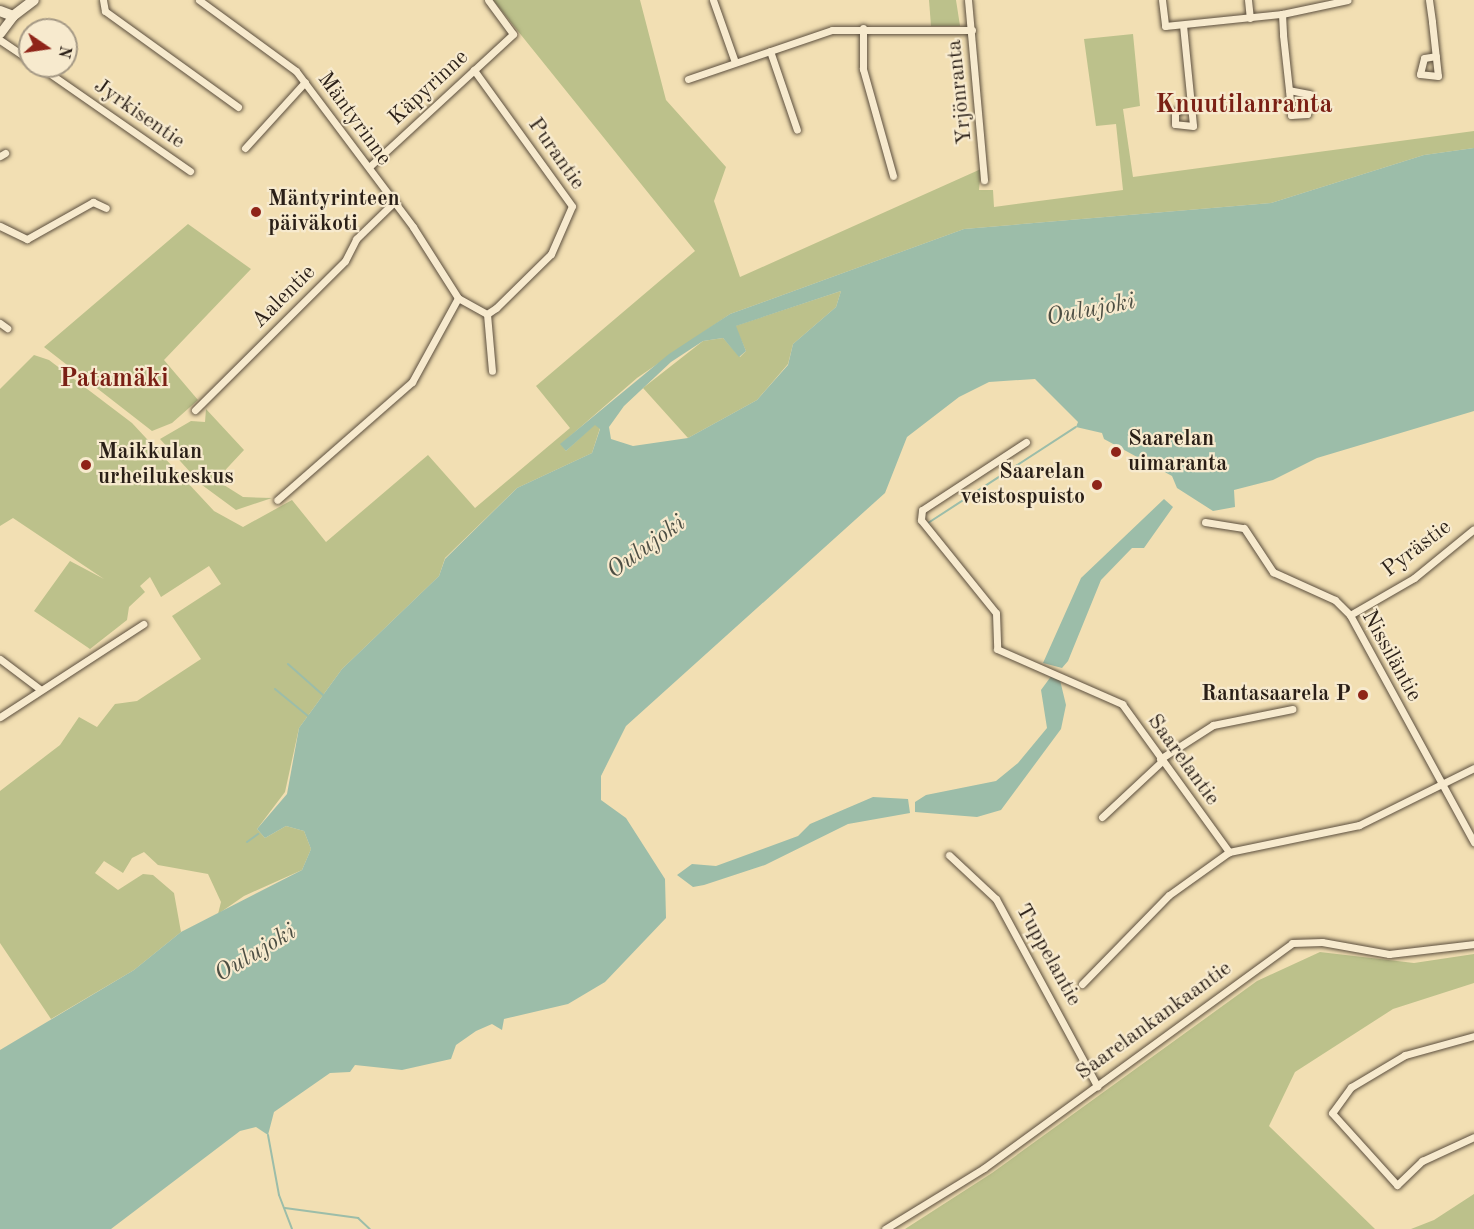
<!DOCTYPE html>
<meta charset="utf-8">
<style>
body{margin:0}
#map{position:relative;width:1474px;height:1229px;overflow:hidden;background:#f2dfb3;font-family:"Old Standard TT",serif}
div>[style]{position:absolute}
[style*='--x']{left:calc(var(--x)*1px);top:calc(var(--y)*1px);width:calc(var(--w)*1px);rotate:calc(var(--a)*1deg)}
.green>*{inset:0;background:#bcc18b}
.water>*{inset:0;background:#9cbda9}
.stream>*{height:2px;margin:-1px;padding:0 1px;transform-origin:1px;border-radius:1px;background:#9cbda9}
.roads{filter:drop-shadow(0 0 2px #5c4f3e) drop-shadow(0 0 2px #5c4f3e)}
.minor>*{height:7px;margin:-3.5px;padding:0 3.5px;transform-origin:3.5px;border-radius:3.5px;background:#f7eace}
.tertiary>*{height:9px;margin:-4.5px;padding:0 4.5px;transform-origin:4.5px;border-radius:4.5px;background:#f7eace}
.secondary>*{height:10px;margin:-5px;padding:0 5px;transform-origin:5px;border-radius:5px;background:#f7eace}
.dots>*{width:16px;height:16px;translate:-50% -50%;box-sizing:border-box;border:3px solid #f7eace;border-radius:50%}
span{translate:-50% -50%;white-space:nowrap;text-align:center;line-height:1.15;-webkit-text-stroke:4.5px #f7eace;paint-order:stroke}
.street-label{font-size:22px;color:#2a1f17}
.poi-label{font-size:22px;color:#2a1f17;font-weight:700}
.left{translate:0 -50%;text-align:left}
.right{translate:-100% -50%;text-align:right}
.water-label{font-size:24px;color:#4c4e43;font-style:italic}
.quarter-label{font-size:26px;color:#7a1f14;font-weight:700}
.north{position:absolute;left:18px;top:18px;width:60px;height:60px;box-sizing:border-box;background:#f7eace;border:2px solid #a59985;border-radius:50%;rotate:103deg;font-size:16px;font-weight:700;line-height:24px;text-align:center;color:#2a1f17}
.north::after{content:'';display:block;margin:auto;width:21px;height:27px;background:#8f2418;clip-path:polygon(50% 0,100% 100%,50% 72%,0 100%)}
</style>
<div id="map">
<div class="green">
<i style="clip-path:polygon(493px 0,640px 0,666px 100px,726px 167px,714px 201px,740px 277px,981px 169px,979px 190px,993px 190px,994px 207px,1123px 190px,1116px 124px,1096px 126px,1084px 39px,1133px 34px,1140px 106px,1123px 109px,1133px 177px,1474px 131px,1474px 148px,1424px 155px,1271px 203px,964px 229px,730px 314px,637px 378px,561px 444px,566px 451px,595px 424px,600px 428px,592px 453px,517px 488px,445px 558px,439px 576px,342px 669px,299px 728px,285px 792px,257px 829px,265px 838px,286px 826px,304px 831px,311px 849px,302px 870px,244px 896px,218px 914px,221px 902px,208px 874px,158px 865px,144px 852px,132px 858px,123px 873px,104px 861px,95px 873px,118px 890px,143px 874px,153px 875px,174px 893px,181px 932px,134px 970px,51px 1019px,0 943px,0 791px,60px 745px,79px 717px,97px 727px,115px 704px,137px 701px,201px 659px,172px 616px,221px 584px,209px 566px,161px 597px,150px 577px,140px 586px,145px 592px,129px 607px,127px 620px,90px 649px,34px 611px,70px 561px,104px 579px,13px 518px,0 526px,0 389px,34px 355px,49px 360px,132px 423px,214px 511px,243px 527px,292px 500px,326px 542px,428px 455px,475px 508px,570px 428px,536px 386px,695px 251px)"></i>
<i style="clip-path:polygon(929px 0,956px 0,960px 26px,931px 26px)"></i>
<i style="clip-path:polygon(188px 224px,251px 269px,164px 360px,198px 400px,172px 423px,152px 431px,44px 347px)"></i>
<i style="clip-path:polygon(841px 291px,836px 307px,793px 344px,788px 364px,757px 400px,688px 438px,643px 388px,703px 341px,723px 338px,740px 357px,746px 351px,735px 326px)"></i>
<i style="clip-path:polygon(206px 409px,244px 450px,216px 480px,243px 497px,272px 498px,236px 510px,202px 485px,160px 439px,191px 421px,205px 422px)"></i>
<i style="clip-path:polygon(1320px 952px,1414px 963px,1474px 954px,1474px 983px,1393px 1009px,1295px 1072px,1269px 1126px,1375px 1229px,905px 1229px,992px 1173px,1257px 981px)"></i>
<i style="clip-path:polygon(1474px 1194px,1474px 1229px,1411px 1229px,1434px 1220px)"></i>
</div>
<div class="water">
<i style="clip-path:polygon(evenodd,1474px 148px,1474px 411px,1317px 458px,1273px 480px,1234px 490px,1235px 507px,1213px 511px,1177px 488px,1172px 476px,1104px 439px,1102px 433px,1076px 427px,1078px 422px,1035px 379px,989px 382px,959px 397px,907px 437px,885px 493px,626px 726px,601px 776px,601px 800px,626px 818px,665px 879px,666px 918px,605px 982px,568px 1004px,504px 1019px,502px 1030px,492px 1024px,476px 1031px,456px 1045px,451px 1059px,402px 1070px,355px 1065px,350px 1072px,330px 1073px,274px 1112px,268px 1135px,256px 1127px,240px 1131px,111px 1229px,0 1229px,0 1050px,134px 970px,181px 932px,302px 870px,311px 849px,304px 831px,286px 826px,265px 838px,257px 829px,287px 794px,299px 728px,342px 669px,439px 576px,445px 559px,517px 488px,592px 453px,600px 429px,595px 425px,566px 451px,560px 444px,669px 354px,730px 314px,964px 229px,1271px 203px,1424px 155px,1474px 148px,841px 291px,836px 307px,793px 344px,788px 365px,757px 400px,688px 438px,633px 446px,611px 439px,609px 427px,624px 406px,671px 362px,703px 341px,723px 338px,739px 357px,746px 351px,736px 326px,841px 291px)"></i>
<i style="clip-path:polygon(1164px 499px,1173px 507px,1144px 548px,1132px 548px,1101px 580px,1068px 661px,1062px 668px,1043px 663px,1081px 578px)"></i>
<i style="clip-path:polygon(1052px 675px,1060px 680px,1066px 705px,1061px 729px,1001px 810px,977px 817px,915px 812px,915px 802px,926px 795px,996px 781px,1018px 763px,1047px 728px,1041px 690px)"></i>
<i style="clip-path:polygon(873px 797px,908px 799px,910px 813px,848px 824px,765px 865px,704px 885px,693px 887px,677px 875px,692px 864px,716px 866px,798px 836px,810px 824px)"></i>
</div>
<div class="stream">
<i style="--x:928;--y:523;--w:176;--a:-33"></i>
<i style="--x:288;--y:664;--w:47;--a:41.5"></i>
<i style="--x:275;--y:689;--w:43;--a:39.3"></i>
<i style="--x:247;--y:842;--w:14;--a:-36"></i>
<i style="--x:268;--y:1135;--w:61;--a:79.6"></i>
<i style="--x:279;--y:1195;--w:36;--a:69"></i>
<i style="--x:285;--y:1208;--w:74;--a:7.8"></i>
<i style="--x:358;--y:1218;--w:16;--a:43"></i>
</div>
<div class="roads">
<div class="minor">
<i style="--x:103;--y:0;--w:11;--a:80"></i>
<i style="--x:105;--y:11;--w:164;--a:35.8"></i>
<i style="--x:199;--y:0;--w:120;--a:36.2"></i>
<i style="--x:296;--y:71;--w:195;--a:53.1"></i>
<i style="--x:413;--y:227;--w:84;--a:57.6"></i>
<i style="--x:458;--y:298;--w:96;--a:118.7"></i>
<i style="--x:412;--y:382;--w:179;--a:138.8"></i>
<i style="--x:713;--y:0;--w:66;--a:70.5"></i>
<i style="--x:968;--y:0;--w:181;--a:84.9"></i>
<i style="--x:1162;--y:0;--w:26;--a:83"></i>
<i style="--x:1165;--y:26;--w:118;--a:-5.9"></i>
<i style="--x:1282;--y:14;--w:67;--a:-12"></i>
<i style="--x:1248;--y:0;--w:18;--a:84"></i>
<i style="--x:1429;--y:0;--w:22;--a:82"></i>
<i style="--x:1432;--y:22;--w:54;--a:83.7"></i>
<i style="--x:1438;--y:76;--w:18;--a:-174"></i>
<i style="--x:1420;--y:74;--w:16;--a:-76"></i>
<i style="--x:1424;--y:58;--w:12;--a:-9"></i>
<i style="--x:1282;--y:14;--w:21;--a:87"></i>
<i style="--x:1283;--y:35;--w:55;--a:83.8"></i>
<i style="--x:1289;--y:90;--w:25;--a:85"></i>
<i style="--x:1291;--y:115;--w:16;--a:-4"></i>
<i style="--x:1307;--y:114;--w:20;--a:-84"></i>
<i style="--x:1309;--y:94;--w:20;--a:-169"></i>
<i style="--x:1183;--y:25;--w:101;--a:84.3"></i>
<i style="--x:1193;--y:126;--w:18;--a:-174"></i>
<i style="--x:1175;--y:124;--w:12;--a:-90"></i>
<i style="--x:1175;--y:112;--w:17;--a:-21"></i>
<i style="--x:863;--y:28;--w:41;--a:90"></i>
<i style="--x:863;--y:69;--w:111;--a:74.3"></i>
<i style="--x:0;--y:40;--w:36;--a:34"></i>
<i style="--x:770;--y:51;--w:83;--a:71.1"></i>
<i style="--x:39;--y:66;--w:184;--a:34.8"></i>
<i style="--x:688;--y:79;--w:152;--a:-18.8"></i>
<i style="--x:832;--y:30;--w:140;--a:0"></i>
<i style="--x:245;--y:148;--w:89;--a:-47.7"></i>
<i style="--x:0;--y:156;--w:6;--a:-31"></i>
<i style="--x:369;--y:167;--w:196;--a:-42.7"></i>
<i style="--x:513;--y:34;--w:42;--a:-126.3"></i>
<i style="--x:0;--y:226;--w:30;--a:26"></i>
<i style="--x:27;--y:239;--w:76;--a:-29.3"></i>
<i style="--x:93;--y:202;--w:14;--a:25"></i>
<i style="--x:458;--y:298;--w:33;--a:29"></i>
<i style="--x:487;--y:314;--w:11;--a:-34"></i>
<i style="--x:496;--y:308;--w:77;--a:-44.5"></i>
<i style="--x:551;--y:254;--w:52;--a:-66.4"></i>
<i style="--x:572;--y:206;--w:168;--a:-125.8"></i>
<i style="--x:487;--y:314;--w:57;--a:85"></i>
<i style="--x:0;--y:323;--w:9;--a:36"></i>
<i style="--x:195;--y:410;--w:211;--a:-44.8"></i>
<i style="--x:345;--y:261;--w:25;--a:-63"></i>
<i style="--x:356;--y:239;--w:50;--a:-44.2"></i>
<i style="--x:1026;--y:442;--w:124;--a:146.8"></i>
<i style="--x:922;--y:510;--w:10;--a:96"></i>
<i style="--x:921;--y:520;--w:119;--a:51.1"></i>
<i style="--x:996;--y:613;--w:36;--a:88"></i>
<i style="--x:997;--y:649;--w:137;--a:23.7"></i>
<i style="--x:1122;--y:704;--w:183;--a:54.1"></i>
<i style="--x:1205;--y:522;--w:39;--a:9"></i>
<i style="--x:1244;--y:528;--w:53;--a:56.6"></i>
<i style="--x:1273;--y:572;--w:68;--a:24.3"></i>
<i style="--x:1335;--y:600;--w:21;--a:45"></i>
<i style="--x:1350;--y:615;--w:259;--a:61.4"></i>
<i style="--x:1350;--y:615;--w:74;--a:-30"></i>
<i style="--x:1414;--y:578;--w:77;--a:-39.2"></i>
<i style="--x:0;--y:659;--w:51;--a:37.1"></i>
<i style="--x:0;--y:717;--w:171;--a:-33"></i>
<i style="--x:1160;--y:759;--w:63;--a:-32.7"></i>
<i style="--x:1213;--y:725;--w:81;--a:-11.4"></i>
<i style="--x:1102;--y:817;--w:81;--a:-43"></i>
<i style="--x:949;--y:855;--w:64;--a:43.1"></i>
<i style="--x:996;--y:899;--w:213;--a:61.6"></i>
<i style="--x:1082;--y:984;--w:124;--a:-45.7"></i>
<i style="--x:1169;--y:895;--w:74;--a:-35.6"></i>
<i style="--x:1229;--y:852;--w:133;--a:-11.7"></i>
<i style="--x:1359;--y:825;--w:128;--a:-26.4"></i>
<i style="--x:1474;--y:1036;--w:72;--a:164.6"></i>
<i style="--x:1405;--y:1055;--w:63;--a:149.3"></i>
<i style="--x:1351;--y:1087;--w:32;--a:126"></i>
<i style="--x:1332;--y:1113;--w:97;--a:47.9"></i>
<i style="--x:1397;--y:1185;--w:35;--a:-44"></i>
<i style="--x:1422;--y:1161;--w:57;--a:-24.8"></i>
<i style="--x:885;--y:1229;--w:116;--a:-31.6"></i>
<i style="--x:984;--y:1168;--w:381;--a:-36.1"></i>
<i style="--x:1292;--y:943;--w:30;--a:-2"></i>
<i style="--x:1322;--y:942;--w:68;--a:10.2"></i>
<i style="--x:1389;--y:954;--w:86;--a:-6.7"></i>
</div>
<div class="tertiary">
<i style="--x:0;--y:33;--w:21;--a:-53"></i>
</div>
<div class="secondary">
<i style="--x:0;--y:11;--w:14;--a:21"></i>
<i style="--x:13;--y:16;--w:26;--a:-37"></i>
</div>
</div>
<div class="dots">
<i style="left:256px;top:212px;background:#8f2418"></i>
<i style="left:1116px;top:452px;background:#8f2418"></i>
<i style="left:86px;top:465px;background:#8f2418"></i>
<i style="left:1097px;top:485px;background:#8f2418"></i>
<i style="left:1363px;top:695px;background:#8f2418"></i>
</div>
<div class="street-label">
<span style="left:429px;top:88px;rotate:-43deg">Käpyrinne</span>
<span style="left:960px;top:92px;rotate:-96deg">Yrjönranta</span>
<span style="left:139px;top:114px;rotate:35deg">Jyrkisentie</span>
<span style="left:354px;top:119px;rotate:54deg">Mäntyrinne</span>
<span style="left:556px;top:154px;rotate:55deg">Purantie</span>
<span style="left:284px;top:297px;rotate:-45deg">Aalentie</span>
<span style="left:1417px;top:549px;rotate:-37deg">Pyrästie</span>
<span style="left:1391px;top:656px;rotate:61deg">Nissiläntie</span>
<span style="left:1183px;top:760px;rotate:54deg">Saarelantie</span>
<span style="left:1048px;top:955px;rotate:61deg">Tuppelantie</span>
<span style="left:1154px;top:1021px;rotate:-36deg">Saarelankankaantie</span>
</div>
<div class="poi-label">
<span class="left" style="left:268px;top:212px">Mäntyrinteen<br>päiväkoti</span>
<span class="left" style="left:1128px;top:452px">Saarelan<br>uimaranta</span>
<span class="left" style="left:98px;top:465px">Maikkulan<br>urheilukeskus</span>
<span class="right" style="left:1085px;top:485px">Saarelan<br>veistospuisto</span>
<span class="right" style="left:1351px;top:695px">Rantasaarela P</span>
</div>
<div class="water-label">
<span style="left:1091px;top:311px;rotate:-11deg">Oulujoki</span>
<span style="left:647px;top:548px;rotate:-36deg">Oulujoki</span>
<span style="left:256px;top:954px;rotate:-31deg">Oulujoki</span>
</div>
<div class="quarter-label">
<span style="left:1244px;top:106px">Knuutilanranta</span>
<span style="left:114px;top:380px">Patamäki</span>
</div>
<div class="north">N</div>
</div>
